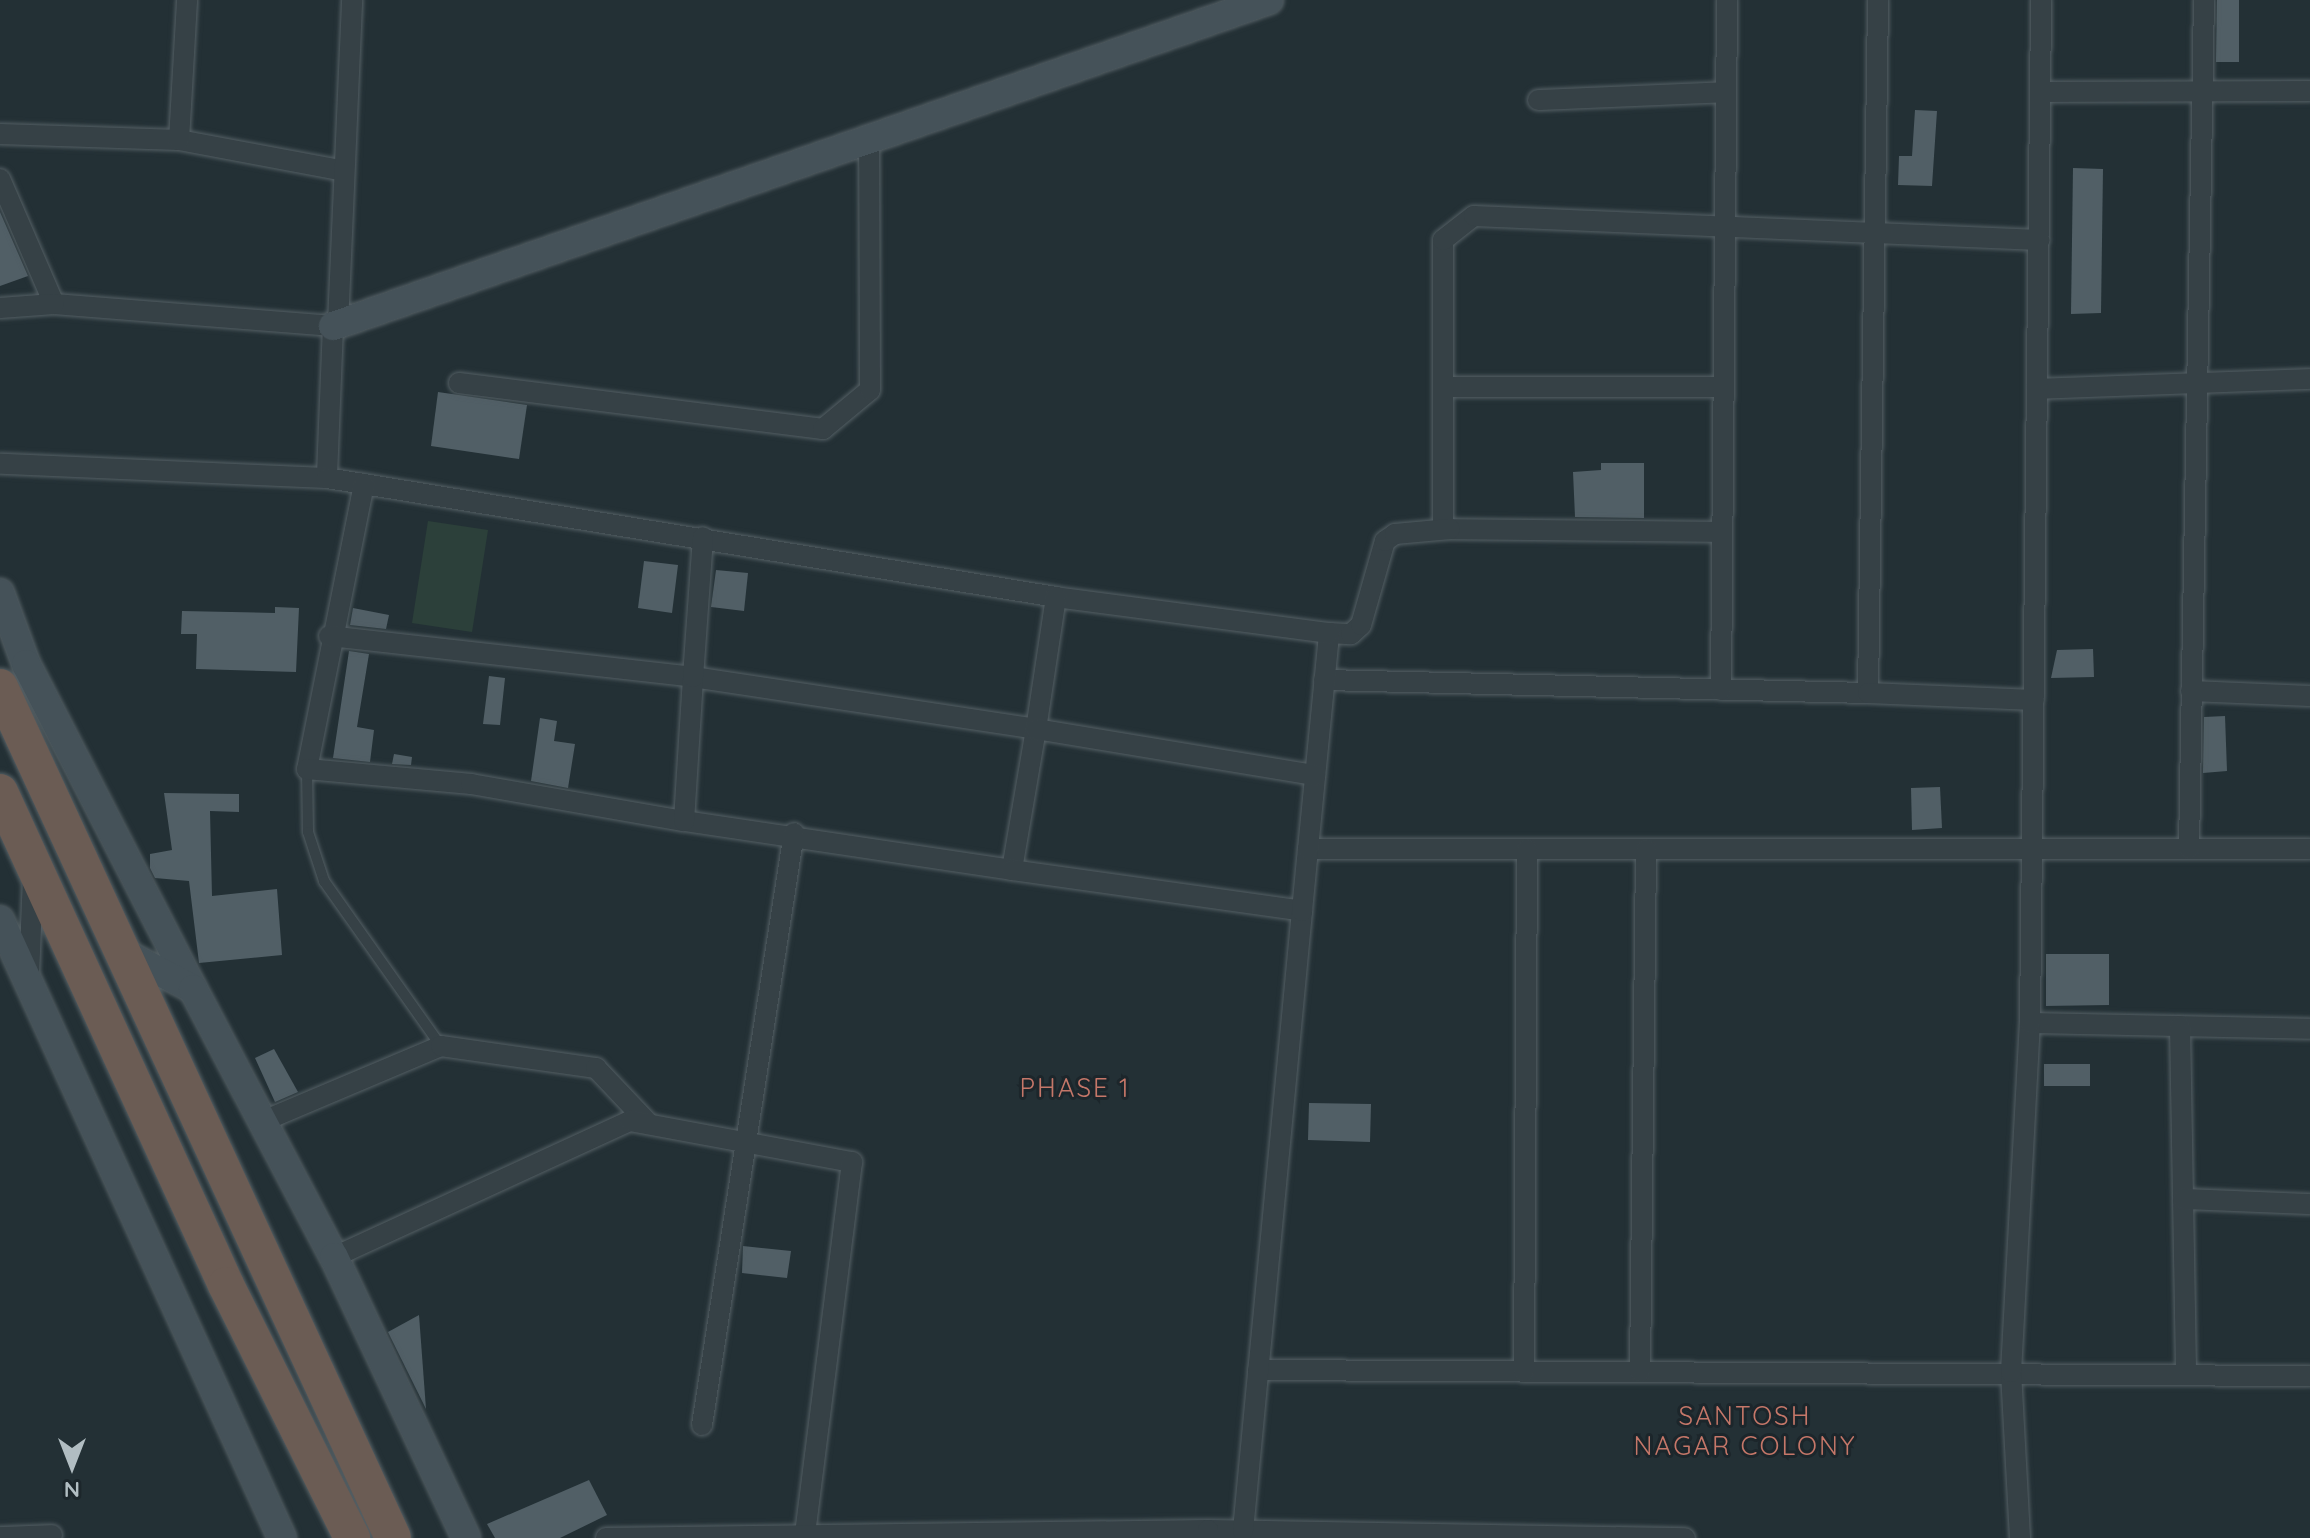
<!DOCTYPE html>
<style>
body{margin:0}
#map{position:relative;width:2310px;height:1538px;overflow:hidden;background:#233035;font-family:Quicksand,sans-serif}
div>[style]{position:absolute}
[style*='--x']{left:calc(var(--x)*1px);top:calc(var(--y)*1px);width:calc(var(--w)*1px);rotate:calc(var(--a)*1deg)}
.green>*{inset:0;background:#2c403a}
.building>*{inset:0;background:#515f66}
.roads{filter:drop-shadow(0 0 2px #545f64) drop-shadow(0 0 2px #545f64)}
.lane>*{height:10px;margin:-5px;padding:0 5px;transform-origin:5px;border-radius:5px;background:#364146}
.street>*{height:20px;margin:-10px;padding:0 10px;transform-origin:10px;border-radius:10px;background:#364146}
.secondary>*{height:28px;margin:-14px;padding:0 14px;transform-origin:14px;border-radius:14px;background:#455259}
.highway>*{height:36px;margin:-18px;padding:0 18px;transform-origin:18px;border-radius:18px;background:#6b5c54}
span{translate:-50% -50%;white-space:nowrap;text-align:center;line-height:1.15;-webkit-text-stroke:6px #1c262b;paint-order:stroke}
.neighbourhood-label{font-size:26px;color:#c57769;letter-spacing:2px}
.north{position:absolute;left:32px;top:1426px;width:80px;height:80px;-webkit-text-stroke:6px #1c262b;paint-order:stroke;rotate:180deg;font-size:22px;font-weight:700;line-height:32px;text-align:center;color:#b1bdc2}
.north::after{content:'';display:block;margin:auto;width:28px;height:36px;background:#b1bdc2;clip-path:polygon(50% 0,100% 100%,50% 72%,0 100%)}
</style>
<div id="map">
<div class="green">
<i style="clip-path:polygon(428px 521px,488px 530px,472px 632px,412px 623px)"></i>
</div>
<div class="building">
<i style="clip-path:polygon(2217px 0,2239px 0,2239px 62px,2216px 62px)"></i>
<i style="clip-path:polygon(1915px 110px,1937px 111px,1932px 186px,1898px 185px,1899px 156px,1912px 156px)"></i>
<i style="clip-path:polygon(2073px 168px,2103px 169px,2101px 313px,2071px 314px)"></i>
<i style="clip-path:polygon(0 212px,28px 276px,0 286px)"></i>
<i style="clip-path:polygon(438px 392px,527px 405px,519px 459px,431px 446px)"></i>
<i style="clip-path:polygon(1601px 463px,1644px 463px,1644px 518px,1575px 517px,1573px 472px,1601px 470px)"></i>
<i style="clip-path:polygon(644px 561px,678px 565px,672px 613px,638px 608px)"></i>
<i style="clip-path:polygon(716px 570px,748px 573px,744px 611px,711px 607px)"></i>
<i style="clip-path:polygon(275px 607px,299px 608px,296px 672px,196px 669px,197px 634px,181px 634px,182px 611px,275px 613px)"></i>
<i style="clip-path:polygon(353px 608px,389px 615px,386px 629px,350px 625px)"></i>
<i style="clip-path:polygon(2093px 649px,2094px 677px,2051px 678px,2057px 650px)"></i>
<i style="clip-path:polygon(349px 651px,369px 654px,357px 727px,374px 730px,370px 762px,333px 758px)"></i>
<i style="clip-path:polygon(489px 676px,505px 678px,500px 725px,483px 724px)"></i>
<i style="clip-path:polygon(2225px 716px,2227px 771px,2203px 773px,2204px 717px)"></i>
<i style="clip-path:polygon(540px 718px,557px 721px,554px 741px,575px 744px,568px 788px,531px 781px)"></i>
<i style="clip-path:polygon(394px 754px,412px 757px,411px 765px,392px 764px)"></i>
<i style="clip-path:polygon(1940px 787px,1942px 828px,1912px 830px,1911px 788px)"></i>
<i style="clip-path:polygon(164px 793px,239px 794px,239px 812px,210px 811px,212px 896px,277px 889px,282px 955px,199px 963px,189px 881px,155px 878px,150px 868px,150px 854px,172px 850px)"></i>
<i style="clip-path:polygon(2046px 954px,2109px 954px,2109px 1005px,2046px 1006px)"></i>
<i style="clip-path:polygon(274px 1049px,298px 1092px,275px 1102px,255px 1058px)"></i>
<i style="clip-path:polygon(2044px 1064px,2090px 1064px,2090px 1086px,2044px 1086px)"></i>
<i style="clip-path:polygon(1309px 1103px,1371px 1104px,1370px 1142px,1308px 1140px)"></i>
<i style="clip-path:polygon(743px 1246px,791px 1251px,787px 1278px,742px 1273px)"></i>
<i style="clip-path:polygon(419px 1315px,426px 1409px,388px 1332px)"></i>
<i style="clip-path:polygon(589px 1480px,607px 1515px,560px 1538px,495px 1538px,487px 1524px)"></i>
</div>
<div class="roads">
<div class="lane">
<i style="--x:307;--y:769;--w:63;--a:89.1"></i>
<i style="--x:308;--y:832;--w:52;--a:71.9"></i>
<i style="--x:324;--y:881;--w:202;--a:54.7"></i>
</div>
<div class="street">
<i style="--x:2040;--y:92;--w:270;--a:-0.2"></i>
<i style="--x:1538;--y:100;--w:188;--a:-2.4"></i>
<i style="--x:0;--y:134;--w:179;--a:1.9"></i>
<i style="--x:179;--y:140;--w:164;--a:10.6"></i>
<i style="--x:179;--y:140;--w:140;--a:-86.7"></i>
<i style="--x:0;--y:179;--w:136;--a:66.6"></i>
<i style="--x:54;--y:304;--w:280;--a:4.5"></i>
<i style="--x:333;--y:326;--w:152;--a:92.3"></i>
<i style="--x:327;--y:478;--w:327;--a:-177.5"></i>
<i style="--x:0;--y:308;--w:54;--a:-4.2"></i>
<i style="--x:338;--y:324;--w:324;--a:-87.5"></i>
<i style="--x:459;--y:383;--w:367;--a:7.2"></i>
<i style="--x:823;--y:429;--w:61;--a:-39.7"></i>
<i style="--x:870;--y:390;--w:248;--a:-90.2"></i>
<i style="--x:1443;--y:387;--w:277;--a:0"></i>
<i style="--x:2037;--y:389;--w:273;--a:-2.1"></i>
<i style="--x:327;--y:478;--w:739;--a:9.27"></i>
<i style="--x:364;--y:484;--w:291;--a:101.3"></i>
<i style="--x:307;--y:769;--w:165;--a:5.2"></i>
<i style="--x:471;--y:784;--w:216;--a:9.9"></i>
<i style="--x:1720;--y:532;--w:277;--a:-179.4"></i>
<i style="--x:1443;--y:529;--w:289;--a:-90"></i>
<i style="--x:1443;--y:240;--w:39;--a:-38"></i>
<i style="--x:1474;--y:216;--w:566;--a:2.43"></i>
<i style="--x:1329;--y:633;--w:22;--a:3"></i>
<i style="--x:1351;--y:634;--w:13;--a:-42"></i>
<i style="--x:1361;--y:625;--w:87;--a:-74.1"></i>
<i style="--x:1385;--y:541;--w:12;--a:-35"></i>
<i style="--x:1395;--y:534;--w:55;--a:-5.2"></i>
<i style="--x:329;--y:636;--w:366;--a:6.4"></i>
<i style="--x:693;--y:677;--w:347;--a:8.6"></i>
<i style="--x:1036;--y:729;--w:143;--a:99.7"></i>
<i style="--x:1012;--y:870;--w:332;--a:-171.5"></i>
<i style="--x:684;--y:821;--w:144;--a:-86.4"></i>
<i style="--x:693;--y:677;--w:140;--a:-85.9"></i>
<i style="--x:1324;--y:680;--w:544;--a:1.37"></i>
<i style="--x:1868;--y:693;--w:693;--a:-89.17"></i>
<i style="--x:1721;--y:690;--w:690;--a:-89.5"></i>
<i style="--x:2191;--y:691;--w:119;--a:2.4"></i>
<i style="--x:1868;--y:693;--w:166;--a:2.4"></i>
<i style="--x:1308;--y:849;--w:1002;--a:0"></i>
<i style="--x:2189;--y:849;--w:849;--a:-88.99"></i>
<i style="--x:1012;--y:870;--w:293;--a:8"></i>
<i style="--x:29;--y:976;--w:100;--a:-87.7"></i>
<i style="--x:2030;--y:1023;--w:280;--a:1.2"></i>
<i style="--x:2180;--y:1026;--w:349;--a:89"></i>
<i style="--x:261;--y:1122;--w:195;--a:-22.9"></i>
<i style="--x:441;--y:1046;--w:157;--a:8.1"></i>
<i style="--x:596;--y:1068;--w:77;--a:46.6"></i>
<i style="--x:2183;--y:1199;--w:127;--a:2.3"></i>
<i style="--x:334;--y:1257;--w:326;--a:-24.7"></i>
<i style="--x:630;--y:1121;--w:226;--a:10.5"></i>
<i style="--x:852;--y:1162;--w:374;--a:97.2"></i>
<i style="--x:1258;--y:1370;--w:1052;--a:0.33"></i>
<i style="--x:1524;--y:1372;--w:523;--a:-89.67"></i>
<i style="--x:1640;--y:1372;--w:523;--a:-89.34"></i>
<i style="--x:702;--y:1425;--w:599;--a:-81.17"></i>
<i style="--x:1208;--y:1530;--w:477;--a:1"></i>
<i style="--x:1243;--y:1531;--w:623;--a:-84.56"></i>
<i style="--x:1302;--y:911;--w:62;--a:-84.5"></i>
<i style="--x:1308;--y:849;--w:217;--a:-84.4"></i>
<i style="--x:1329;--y:633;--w:275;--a:-172.5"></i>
<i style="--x:1056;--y:597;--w:134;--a:98.6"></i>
<i style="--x:1036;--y:729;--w:283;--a:9.4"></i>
<i style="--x:0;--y:1537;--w:52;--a:-2.2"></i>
<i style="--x:606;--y:1538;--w:602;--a:-0.76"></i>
<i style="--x:1208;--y:1530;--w:8;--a:90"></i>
<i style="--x:2020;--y:1538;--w:166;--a:-93.1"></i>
<i style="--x:2011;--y:1372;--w:350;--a:-86.9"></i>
<i style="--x:2030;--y:1023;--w:1023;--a:-89.38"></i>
</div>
<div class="secondary">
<i style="--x:333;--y:326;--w:991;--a:-19.2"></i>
<i style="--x:0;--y:593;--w:76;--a:69.9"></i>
<i style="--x:26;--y:664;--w:365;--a:62.8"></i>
<i style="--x:0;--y:920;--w:679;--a:65.47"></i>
<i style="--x:122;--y:952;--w:80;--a:27.5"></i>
<i style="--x:193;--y:989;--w:303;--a:62.3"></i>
<i style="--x:334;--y:1257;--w:310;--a:64.8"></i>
</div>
<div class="highway">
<i style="--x:0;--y:687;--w:937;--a:65.21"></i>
<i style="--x:0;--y:792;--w:542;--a:65.37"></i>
<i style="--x:226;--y:1285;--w:283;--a:63.5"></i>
</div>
</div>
<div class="neighbourhood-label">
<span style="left:1075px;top:1088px">PHASE 1</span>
<span style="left:1745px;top:1431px">SANTOSH<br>NAGAR COLONY</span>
</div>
<div class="north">N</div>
</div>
